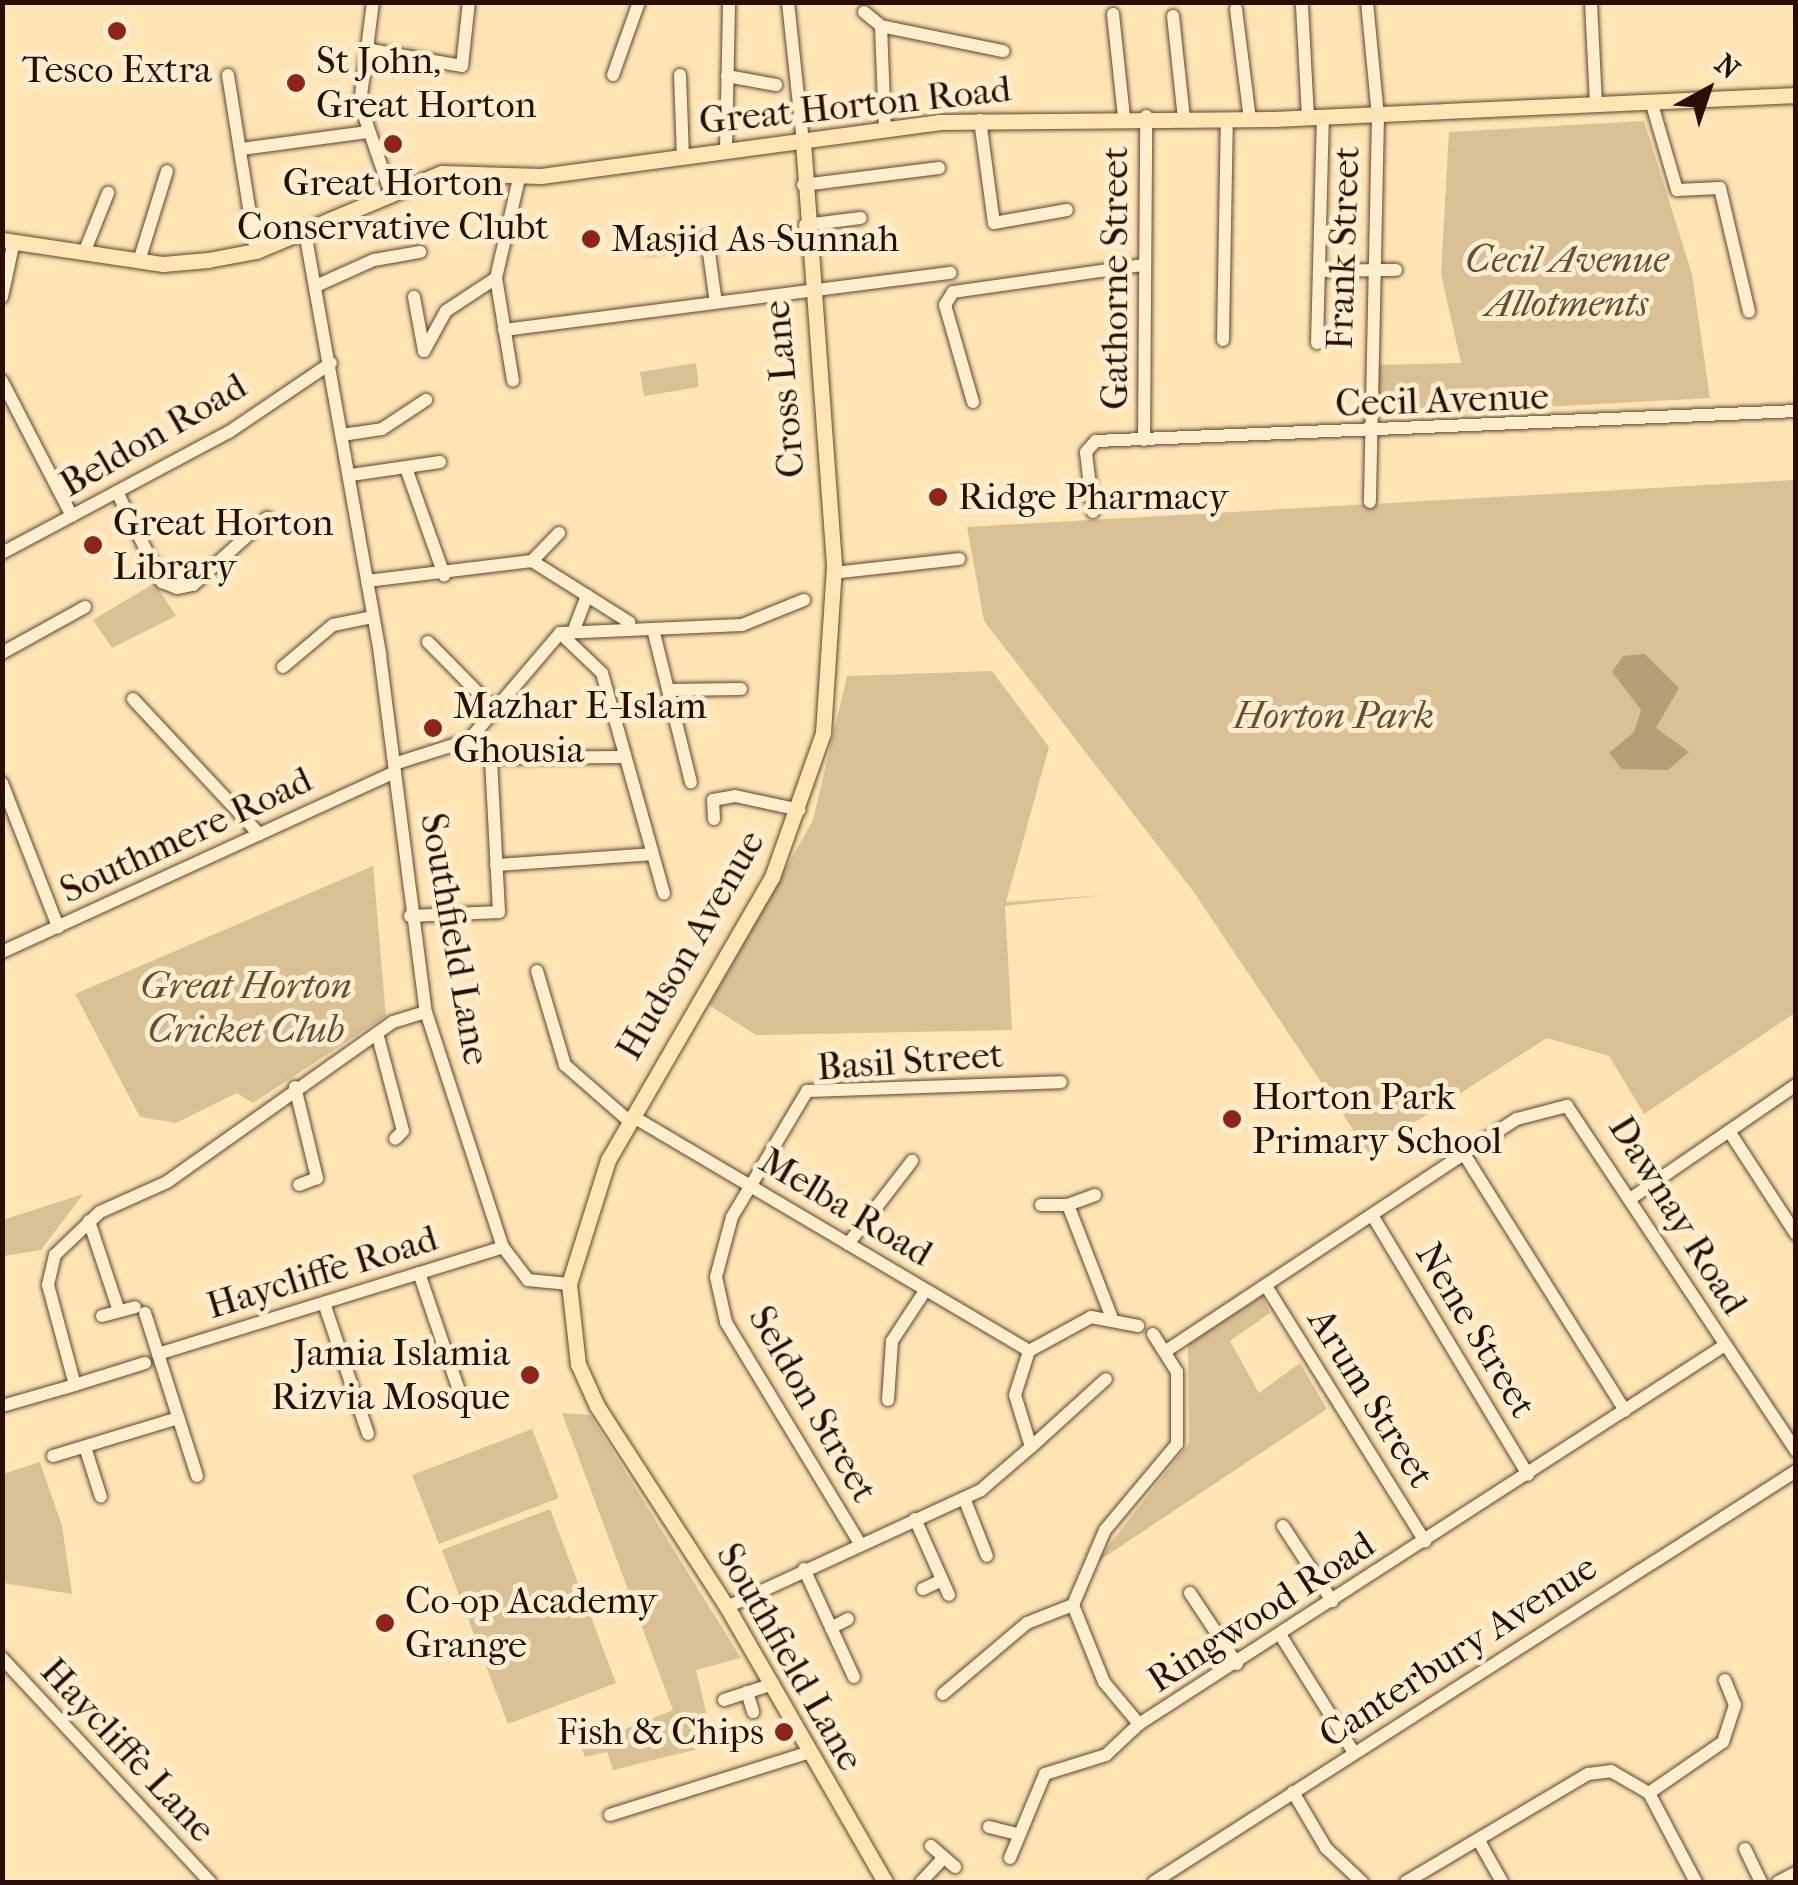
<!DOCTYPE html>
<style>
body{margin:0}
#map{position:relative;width:1798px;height:1885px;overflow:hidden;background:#fee5b3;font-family:"IM FELL French Canon",serif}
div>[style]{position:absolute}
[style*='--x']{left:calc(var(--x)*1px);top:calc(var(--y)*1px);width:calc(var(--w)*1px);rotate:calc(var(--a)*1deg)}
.green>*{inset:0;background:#dac095}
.water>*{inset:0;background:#b69c77}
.roads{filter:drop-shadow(0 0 2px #5e442f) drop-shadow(0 0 2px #5e442f)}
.minor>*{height:12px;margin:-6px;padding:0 6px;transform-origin:6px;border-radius:6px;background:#feeece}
.major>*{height:15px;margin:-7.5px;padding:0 7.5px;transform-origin:7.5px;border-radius:7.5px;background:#fee5b3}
.dots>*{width:28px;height:28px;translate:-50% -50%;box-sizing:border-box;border:5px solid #feeece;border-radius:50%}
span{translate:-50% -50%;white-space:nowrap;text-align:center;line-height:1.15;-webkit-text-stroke:10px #feeece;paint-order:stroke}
.poi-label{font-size:38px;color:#290e03}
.left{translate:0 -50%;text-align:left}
.right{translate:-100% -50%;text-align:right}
.street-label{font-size:38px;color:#290e03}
.park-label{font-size:38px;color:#674c36;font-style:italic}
.frame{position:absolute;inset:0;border:5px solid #290e03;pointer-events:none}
.north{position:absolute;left:1658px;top:40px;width:100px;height:100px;-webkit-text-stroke:8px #feeece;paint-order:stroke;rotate:40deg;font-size:28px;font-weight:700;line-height:40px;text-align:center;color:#290e03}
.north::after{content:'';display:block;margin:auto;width:35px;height:45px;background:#290e03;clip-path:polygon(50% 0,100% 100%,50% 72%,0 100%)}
</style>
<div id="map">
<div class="green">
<i style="clip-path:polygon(1644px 121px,1692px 274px,1710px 398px,1377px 416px,1379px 365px,1461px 363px,1441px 274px,1449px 132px)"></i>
<i style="clip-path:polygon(696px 363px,699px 387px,644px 396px,640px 372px)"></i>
<i style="clip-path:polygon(1795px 480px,1795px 1013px,1644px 1114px,1609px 1056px,1547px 1038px,1368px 1152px,1193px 891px,984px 621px,967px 527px)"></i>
<i style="clip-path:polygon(155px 583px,176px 616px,112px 648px,93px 620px)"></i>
<i style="clip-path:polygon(992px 671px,1049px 747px,1006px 902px,1105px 895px,1005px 906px,1012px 1030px,756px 1035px,709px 1005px,813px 820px,847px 676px)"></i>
<i style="clip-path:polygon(373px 866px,386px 1016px,253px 1103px,237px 1093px,176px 1123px,140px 1117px,75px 994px)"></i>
<i style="clip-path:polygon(83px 1194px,41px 1250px,3px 1256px,3px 1220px)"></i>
<i style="clip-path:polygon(1262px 1296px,1270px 1313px,1230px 1341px,1259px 1393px,1300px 1363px,1327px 1409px,1094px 1564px,1189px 1443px,1188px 1344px)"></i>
<i style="clip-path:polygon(562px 1413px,590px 1415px,741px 1658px,696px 1670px,714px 1745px,613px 1770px,607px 1752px,585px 1757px,581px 1747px,673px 1710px)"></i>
<i style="clip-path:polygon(532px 1429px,559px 1498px,439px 1544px,412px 1475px)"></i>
<i style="clip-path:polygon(40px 1462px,62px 1526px,72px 1594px,3px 1583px,3px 1474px)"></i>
<i style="clip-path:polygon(550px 1509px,616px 1683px,508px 1724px,442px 1550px)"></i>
</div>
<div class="water">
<i style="clip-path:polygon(1645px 654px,1679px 688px,1656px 728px,1689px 752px,1668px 770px,1622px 769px,1609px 753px,1634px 732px,1641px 710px,1612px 672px,1623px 656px)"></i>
</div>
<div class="roads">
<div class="minor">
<i style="--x:373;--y:2;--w:103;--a:97.3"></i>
<i style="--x:360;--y:104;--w:89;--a:71"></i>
<i style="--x:788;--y:2;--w:141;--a:83.9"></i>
<i style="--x:1367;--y:2;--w:115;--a:84.5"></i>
<i style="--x:1378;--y:116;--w:386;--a:91.2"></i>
<i style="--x:1591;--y:2;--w:101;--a:87.2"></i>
<i style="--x:1302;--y:6;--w:111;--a:86.9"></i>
<i style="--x:1236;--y:9;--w:112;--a:82.8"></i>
<i style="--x:864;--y:12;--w:22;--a:39"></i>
<i style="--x:881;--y:26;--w:103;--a:87.8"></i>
<i style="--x:1113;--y:14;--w:104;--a:83.9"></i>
<i style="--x:1173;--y:16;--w:104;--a:83.9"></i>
<i style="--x:881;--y:26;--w:125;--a:11.6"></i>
<i style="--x:365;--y:49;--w:98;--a:9.9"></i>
<i style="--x:462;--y:66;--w:64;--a:-83.8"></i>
<i style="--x:228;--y:75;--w:178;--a:81"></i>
<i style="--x:613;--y:75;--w:77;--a:-70.4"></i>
<i style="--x:680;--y:75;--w:81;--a:87.9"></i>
<i style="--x:727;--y:76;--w:50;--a:10.4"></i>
<i style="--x:1651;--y:101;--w:93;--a:73.7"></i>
<i style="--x:1677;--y:190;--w:43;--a:-2.7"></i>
<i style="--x:1720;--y:188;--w:127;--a:76.8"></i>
<i style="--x:980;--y:120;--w:104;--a:82.3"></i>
<i style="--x:994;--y:223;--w:74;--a:-10.1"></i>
<i style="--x:242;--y:149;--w:126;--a:-7.7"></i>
<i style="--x:726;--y:149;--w:147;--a:-88.8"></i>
<i style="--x:803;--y:185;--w:137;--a:-7.1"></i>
<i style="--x:805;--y:225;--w:56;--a:-7.1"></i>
<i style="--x:305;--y:232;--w:430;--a:79.9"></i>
<i style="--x:380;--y:655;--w:360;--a:82.7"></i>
<i style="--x:426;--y:1012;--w:247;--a:71.9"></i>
<i style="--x:503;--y:1247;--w:41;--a:52.9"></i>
<i style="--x:528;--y:1280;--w:41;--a:5.6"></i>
<i style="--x:648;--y:247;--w:60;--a:-7.7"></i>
<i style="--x:707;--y:239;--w:58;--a:82"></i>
<i style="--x:84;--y:253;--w:65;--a:-68.2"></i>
<i style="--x:139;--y:261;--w:94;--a:-72.7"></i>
<i style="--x:1321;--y:271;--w:75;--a:-0.8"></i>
<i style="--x:496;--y:278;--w:104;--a:80.6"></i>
<i style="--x:318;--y:285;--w:61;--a:-24.1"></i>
<i style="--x:374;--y:260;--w:47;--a:-9.9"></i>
<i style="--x:2;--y:297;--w:57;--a:-77.9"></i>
<i style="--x:414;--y:297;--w:55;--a:79.5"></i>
<i style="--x:504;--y:330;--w:450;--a:-7.3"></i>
<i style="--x:1223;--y:340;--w:219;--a:-89"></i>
<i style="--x:1317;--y:343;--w:226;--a:-88.5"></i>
<i style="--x:424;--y:351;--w:46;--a:-61.2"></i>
<i style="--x:446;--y:311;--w:60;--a:-33.4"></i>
<i style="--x:496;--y:278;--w:103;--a:-77"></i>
<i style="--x:2;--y:381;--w:152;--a:62.6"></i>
<i style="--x:973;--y:402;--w:101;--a:-106.1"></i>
<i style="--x:945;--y:305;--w:15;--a:-58"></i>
<i style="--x:953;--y:292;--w:192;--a:-8.1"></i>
<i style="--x:342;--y:435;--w:40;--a:-8.5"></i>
<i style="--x:382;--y:429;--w:53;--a:-33.4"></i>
<i style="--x:1144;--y:440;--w:324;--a:-89.6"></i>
<i style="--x:406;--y:468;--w:114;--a:70.4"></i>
<i style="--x:351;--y:475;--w:90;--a:-8.3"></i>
<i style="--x:117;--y:492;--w:101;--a:63.4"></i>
<i style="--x:162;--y:582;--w:16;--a:22"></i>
<i style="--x:177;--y:588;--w:16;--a:-11"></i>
<i style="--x:193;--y:585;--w:100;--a:-42.2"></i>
<i style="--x:1093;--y:512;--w:60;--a:-96.7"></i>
<i style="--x:1086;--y:452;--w:15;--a:-48"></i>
<i style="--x:1096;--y:441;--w:701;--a:-2.45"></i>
<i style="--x:2;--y:553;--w:257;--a:-28.1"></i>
<i style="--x:229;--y:432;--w:123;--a:-34.1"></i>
<i style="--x:532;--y:561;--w:39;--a:-46"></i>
<i style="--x:833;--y:573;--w:127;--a:-6.3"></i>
<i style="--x:367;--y:581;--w:166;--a:-6.9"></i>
<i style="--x:532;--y:561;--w:115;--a:32.2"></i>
<i style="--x:575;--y:627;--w:34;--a:-69"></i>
<i style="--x:653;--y:629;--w:158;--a:76.1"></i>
<i style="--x:560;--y:633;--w:58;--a:43.6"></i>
<i style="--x:602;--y:673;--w:229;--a:74.3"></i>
<i style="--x:428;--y:642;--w:91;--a:45.4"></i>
<i style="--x:2;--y:653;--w:95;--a:-29"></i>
<i style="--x:283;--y:667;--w:65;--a:-40"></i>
<i style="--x:333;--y:625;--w:41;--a:-11.3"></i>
<i style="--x:669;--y:690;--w:72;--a:-0.8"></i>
<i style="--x:133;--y:699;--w:185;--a:47"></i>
<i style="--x:469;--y:740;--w:28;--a:39"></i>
<i style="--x:491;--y:758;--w:131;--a:-0.4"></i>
<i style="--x:394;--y:764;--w:79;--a:-17.7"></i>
<i style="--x:469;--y:740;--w:140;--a:-49.6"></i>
<i style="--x:560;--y:633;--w:182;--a:-2.5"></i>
<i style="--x:742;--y:625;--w:67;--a:-22"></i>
<i style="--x:2;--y:783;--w:155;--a:68.7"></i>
<i style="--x:714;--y:819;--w:19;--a:-93"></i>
<i style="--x:713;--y:800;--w:22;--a:-10"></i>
<i style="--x:735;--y:796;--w:66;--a:12.2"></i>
<i style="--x:496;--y:865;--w:156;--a:-4"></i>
<i style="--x:410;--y:916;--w:89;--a:-2.6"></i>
<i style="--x:499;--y:912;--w:154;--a:-93"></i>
<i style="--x:2;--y:952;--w:432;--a:-24.6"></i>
<i style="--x:537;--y:971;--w:98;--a:73.4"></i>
<i style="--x:565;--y:1065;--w:85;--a:41.2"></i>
<i style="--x:377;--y:1033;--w:101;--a:75.1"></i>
<i style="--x:403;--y:1131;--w:11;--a:135"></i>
<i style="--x:295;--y:1087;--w:94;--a:76.4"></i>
<i style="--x:317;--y:1178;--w:19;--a:159"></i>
<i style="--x:632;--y:1116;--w:461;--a:30.6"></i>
<i style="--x:1729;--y:1131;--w:123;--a:57"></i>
<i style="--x:1464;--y:1154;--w:303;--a:57.9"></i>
<i style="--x:1095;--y:1195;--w:29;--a:160"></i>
<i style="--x:1068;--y:1205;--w:119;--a:68.8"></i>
<i style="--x:1633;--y:1197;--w:198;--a:-34.5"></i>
<i style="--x:1041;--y:1205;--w:27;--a:0"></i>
<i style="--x:1372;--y:1215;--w:303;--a:59"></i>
<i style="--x:89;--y:1221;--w:95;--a:71.6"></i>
<i style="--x:848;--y:1244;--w:105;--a:-52.4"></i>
<i style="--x:419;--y:1273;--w:146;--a:71.2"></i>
<i style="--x:1266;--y:1286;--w:301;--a:58.1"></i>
<i style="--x:324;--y:1303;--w:138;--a:71.4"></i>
<i style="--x:145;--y:1313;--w:171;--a:72.3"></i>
<i style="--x:102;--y:1316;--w:34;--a:-15"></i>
<i style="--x:1153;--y:1334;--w:45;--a:57.7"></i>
<i style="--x:1177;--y:1372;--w:72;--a:90"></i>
<i style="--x:1177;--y:1444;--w:112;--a:129.9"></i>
<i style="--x:1105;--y:1530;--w:82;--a:113.1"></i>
<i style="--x:1073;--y:1605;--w:83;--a:68.1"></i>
<i style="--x:1104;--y:1682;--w:55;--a:50.2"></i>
<i style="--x:1139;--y:1724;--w:698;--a:-32.89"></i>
<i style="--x:1169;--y:1349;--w:417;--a:-33.5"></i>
<i style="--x:1517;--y:1119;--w:52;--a:-14.6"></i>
<i style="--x:1567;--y:1106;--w:414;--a:56.4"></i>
<i style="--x:158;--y:1354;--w:361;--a:-17.2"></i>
<i style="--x:145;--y:1363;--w:73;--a:162.6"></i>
<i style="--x:75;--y:1385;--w:104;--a:-105.1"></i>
<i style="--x:48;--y:1285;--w:31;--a:-77"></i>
<i style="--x:55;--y:1255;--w:62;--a:-43.7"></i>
<i style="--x:100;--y:1212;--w:73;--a:-24.1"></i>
<i style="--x:167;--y:1182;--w:277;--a:-35.3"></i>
<i style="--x:393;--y:1022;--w:34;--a:-17"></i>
<i style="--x:888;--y:1400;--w:59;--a:-86.1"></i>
<i style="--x:892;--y:1341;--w:60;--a:-56.6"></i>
<i style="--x:2;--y:1406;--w:76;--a:-16"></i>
<i style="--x:85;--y:1447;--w:52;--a:72.3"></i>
<i style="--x:1031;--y:1447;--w:101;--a:-42.2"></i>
<i style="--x:53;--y:1456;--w:131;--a:-16.9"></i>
<i style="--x:964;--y:1498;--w:62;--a:68.4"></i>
<i style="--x:915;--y:1519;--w:83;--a:65.9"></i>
<i style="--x:1283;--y:1526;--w:90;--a:56.8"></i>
<i style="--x:859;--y:1542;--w:257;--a:-121.2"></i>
<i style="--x:726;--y:1322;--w:46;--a:-102.5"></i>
<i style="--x:716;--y:1277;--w:62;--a:-75.1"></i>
<i style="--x:732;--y:1217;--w:147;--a:-59.2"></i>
<i style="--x:807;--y:1091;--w:254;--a:-2"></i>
<i style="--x:804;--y:1569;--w:119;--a:65.2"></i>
<i style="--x:923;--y:1589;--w:21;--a:-25"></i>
<i style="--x:1190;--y:1593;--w:85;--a:56.5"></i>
<i style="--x:727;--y:1607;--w:280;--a:-24.7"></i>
<i style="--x:981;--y:1490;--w:66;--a:-40.7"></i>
<i style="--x:1031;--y:1447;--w:54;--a:-107.1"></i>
<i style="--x:1015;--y:1395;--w:46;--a:-72.3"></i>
<i style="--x:1029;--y:1351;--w:71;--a:-28.7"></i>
<i style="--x:1091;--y:1317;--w:48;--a:10.8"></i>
<i style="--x:831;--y:1628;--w:19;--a:-28"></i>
<i style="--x:1281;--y:1636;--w:138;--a:58"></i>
<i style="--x:2;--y:1658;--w:306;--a:47.1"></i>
<i style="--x:747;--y:1692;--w:21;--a:73"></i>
<i style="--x:943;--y:1694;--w:110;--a:-40.2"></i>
<i style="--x:1027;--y:1623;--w:49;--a:-21.4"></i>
<i style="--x:724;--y:1700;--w:52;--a:-18.1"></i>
<i style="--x:1293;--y:1792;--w:65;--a:59.5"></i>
<i style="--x:1326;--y:1848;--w:50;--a:43.4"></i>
<i style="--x:1649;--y:1793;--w:90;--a:-34.6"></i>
<i style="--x:1723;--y:1742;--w:39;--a:-72"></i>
<i style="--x:1735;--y:1705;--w:27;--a:-112"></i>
<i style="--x:610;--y:1815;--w:207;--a:-17.5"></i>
<i style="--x:989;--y:1827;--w:25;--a:14"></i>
<i style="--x:1479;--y:1841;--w:47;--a:60.7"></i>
<i style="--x:931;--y:1846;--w:32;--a:41"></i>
<i style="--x:1745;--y:1849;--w:37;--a:64"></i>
<i style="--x:1010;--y:1858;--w:91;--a:-67.4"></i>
<i style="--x:1045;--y:1774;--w:64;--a:-17.3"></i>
<i style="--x:1106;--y:1755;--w:45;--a:-43.2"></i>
<i style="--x:921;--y:1882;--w:33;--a:-47"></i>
<i style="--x:1154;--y:1882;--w:762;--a:-32.63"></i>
<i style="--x:1406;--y:1882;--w:212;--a:-30.7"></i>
<i style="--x:1588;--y:1774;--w:23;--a:-7"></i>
<i style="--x:1611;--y:1771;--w:44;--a:30.1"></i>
<i style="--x:1649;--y:1793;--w:101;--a:62.2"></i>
<i style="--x:1778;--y:1882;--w:20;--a:-27"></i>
</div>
<div class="major">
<i style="--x:803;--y:142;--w:426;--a:85.8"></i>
<i style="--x:834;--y:567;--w:166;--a:93.8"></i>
<i style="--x:823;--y:733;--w:153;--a:109.5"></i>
<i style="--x:772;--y:877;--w:327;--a:120.1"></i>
<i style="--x:608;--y:1160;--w:130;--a:107.5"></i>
<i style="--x:569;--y:1284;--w:81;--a:83.6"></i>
<i style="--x:578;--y:1364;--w:46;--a:65.7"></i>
<i style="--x:597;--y:1406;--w:239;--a:57.1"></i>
<i style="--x:727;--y:1607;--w:317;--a:60.1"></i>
<i style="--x:2;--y:240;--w:163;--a:8.5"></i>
<i style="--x:163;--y:264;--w:45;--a:-5.1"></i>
<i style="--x:208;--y:260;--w:49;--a:-10.6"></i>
<i style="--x:256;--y:251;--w:202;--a:-22.8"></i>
<i style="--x:442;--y:173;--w:99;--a:1.7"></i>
<i style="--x:541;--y:176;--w:401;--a:-7.7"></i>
<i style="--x:938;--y:122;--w:335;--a:-0.5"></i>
<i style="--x:1273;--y:119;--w:524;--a:-2.63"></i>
</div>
</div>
<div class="dots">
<i style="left:117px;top:31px;background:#8f2418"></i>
<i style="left:296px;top:83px;background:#8f2418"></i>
<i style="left:393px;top:144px;background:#8f2418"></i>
<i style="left:591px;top:239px;background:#8f2418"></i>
<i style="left:938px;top:497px;background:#8f2418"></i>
<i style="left:93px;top:545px;background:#8f2418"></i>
<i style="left:433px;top:728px;background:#8f2418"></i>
<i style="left:1232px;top:1119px;background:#8f2418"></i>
<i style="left:530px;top:1375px;background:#8f2418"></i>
<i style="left:385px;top:1623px;background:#8f2418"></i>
<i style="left:784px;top:1732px;background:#8f2418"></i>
</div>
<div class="poi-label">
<span class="left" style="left:316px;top:83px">St John,<br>Great Horton</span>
<span style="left:117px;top:70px">Tesco Extra</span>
<span style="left:393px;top:205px">Great Horton<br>Conservative Clubt</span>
<span class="left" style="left:611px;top:239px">Masjid As-Sunnah</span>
<span class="left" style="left:958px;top:497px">Ridge Pharmacy</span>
<span class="left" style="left:113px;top:545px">Great Horton<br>Library</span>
<span class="left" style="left:453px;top:728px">Mazhar E-Islam<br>Ghousia</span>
<span class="left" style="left:1252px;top:1119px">Horton Park<br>Primary School</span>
<span class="right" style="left:510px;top:1375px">Jamia Islamia<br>Rizvia Mosque</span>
<span class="left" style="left:405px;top:1623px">Co-op Academy<br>Grange</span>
<span class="right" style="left:764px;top:1732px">Fish &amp; Chips</span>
</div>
<div class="street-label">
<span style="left:855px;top:105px;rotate:-6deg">Great Horton Road</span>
<span style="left:1343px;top:248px;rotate:-88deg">Frank Street</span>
<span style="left:1115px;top:278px;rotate:-90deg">Gathorne Street</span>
<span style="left:784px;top:389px;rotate:-95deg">Cross Lane</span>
<span style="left:1442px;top:400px;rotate:-2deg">Cecil Avenue</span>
<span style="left:153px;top:435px;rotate:-30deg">Beldon Road</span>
<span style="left:186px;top:835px;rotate:-25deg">Southmere Road</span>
<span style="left:455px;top:939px;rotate:80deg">Southfield Lane</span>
<span style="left:690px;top:945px;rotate:-60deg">Hudson Avenue</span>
<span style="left:910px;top:1061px;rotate:-4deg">Basil Street</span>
<span style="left:846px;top:1207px;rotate:31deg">Melba Road</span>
<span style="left:1678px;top:1215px;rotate:58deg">Dawnay Road</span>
<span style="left:322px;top:1272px;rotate:-17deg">Haycliffe Road</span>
<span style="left:1476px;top:1330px;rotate:59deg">Nene Street</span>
<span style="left:1371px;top:1398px;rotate:58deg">Arum Street</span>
<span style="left:813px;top:1404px;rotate:60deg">Seldon Street</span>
<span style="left:1261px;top:1612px;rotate:-33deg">Ringwood Road</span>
<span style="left:1458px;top:1651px;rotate:-33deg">Canterbury Avenue</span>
<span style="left:790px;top:1657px;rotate:60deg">Southfield Lane</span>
<span style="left:128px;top:1750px;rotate:47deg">Haycliffe Lane</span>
</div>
<div class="park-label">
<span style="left:1567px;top:282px">Cecil Avenue<br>Allotments</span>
<span style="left:1334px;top:716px">Horton Park</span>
<span style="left:246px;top:1008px">Great Horton<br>Cricket Club</span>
</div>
<div class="frame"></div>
<div class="north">N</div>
</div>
